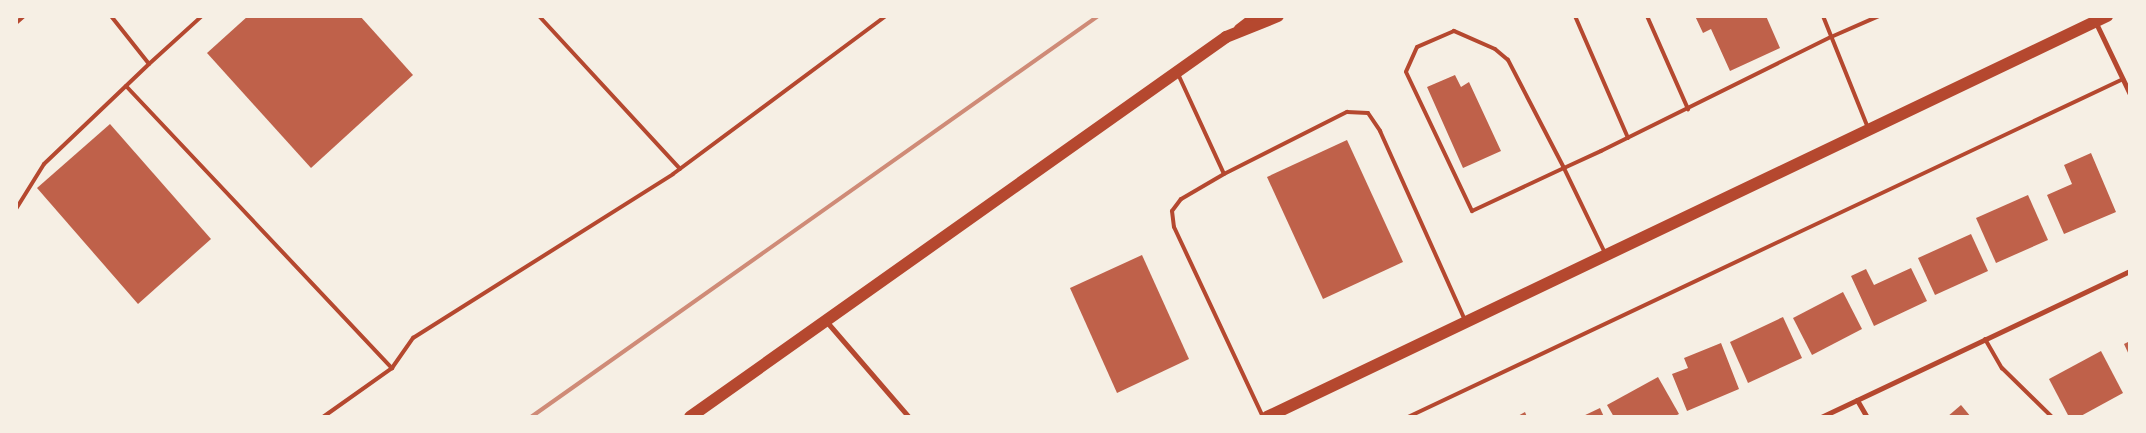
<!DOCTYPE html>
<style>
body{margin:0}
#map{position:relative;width:2146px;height:433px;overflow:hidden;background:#f6efe4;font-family:Lato,sans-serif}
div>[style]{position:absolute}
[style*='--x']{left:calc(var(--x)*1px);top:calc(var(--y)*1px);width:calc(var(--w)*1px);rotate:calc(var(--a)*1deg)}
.building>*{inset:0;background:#bf614a}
.service>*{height:4px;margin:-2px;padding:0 2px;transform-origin:2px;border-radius:2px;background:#b5482f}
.minor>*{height:5px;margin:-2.5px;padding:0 2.5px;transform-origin:2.5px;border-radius:2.5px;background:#b5482f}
.tertiary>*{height:9px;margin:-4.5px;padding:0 4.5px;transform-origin:4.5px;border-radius:4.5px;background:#b5482f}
.primary>*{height:12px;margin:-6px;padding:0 6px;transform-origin:6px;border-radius:6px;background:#b5482f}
.rail>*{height:4px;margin:-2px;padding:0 2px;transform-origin:2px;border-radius:2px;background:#cf8b77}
span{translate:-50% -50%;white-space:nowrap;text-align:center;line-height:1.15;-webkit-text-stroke:5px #f6efe4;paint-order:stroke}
.frame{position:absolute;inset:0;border:18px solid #f6efe4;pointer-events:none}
</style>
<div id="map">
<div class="building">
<i style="clip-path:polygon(248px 16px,360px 16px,413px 75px,311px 168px,207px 53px)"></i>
<i style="clip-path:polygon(1695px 16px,1766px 16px,1780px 48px,1730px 71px,1711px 29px,1703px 33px)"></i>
<i style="clip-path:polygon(1455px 75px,1461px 87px,1469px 82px,1501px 151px,1463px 168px,1427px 87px)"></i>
<i style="clip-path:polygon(110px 124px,211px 239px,138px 304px,37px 188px)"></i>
<i style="clip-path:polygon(1347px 140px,1403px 262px,1323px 299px,1267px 177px)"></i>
<i style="clip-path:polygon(2091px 153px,2116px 212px,2064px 234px,2047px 195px,2072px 184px,2064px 165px)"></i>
<i style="clip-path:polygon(2028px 195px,2048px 240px,1996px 263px,1976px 218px)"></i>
<i style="clip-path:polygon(1971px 234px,1988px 271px,1935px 295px,1918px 258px)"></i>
<i style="clip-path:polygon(1142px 255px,1189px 359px,1117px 393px,1070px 288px)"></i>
<i style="clip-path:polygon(1911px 268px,1927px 301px,1874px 326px,1851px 276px,1866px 269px,1874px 285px)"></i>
<i style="clip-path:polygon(1843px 292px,1862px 329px,1812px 355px,1793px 318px)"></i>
<i style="clip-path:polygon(1783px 317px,1802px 358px,1748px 383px,1730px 342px)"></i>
<i style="clip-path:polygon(2130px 341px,2130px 357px,2124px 344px)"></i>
<i style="clip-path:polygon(1721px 343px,1739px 389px,1687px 411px,1672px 374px,1688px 368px,1684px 358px)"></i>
<i style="clip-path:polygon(2101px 351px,2123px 393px,2079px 417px,2069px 417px,2049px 379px)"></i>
<i style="clip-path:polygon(1658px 377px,1679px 414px,1673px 417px,1614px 417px,1607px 405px)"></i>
<i style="clip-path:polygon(1961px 405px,1971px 417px,1947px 417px)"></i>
<i style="clip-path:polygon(1600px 408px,1604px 417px,1581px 417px)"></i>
<i style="clip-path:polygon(1525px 412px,1527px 417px,1516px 417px)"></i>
</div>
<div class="service">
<i style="--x:111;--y:16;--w:61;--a:51.6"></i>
<i style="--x:149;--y:64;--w:72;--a:-42.2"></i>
<i style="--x:539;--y:16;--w:208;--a:47.3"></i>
<i style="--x:1575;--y:16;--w:133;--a:66.5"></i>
<i style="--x:1647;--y:16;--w:102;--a:66.2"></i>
<i style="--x:1823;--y:16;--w:121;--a:68.1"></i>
<i style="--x:16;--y:23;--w:11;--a:-41"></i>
<i style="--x:1178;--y:74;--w:110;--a:65.3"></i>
<i style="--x:1224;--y:174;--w:50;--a:149.8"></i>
<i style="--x:1181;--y:199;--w:15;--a:127"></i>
<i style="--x:1172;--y:211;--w:16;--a:83"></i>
<i style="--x:1174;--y:227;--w:210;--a:64.9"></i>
<i style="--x:126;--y:86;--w:388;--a:46.7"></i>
<i style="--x:1224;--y:174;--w:138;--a:-26.8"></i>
<i style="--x:1347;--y:112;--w:21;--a:3"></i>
<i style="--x:1368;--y:113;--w:22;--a:56"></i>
<i style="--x:1380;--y:131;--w:207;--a:65.8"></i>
<i style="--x:16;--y:209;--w:53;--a:-58.1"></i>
<i style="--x:44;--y:164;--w:145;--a:-43.6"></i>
<i style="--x:1605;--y:253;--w:94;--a:-115.8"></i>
<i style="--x:1564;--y:168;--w:122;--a:-117.4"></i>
<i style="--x:1508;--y:60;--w:17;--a:-140"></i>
<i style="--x:1495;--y:49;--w:45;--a:-156.3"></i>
<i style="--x:1454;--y:31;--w:40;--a:156.6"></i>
<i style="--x:1417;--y:47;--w:27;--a:114"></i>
<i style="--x:1406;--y:72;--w:154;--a:64.6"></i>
<i style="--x:1472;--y:211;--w:102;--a:-25.1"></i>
<i style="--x:1564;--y:168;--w:41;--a:-24.7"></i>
<i style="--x:1601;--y:151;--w:257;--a:-26.4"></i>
<i style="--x:1831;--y:37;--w:52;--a:-23.6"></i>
<i style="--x:1985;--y:339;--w:34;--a:60"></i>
<i style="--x:2002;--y:368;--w:70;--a:44.4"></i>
<i style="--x:323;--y:417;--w:85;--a:-35.4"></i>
<i style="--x:392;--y:368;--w:37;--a:-55"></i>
<i style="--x:413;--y:338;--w:307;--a:-32.2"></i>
<i style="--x:673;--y:174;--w:265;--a:-36.6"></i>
<i style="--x:1408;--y:417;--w:791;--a:-25.3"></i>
</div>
<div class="minor">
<i style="--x:2095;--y:21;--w:81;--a:64.4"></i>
<i style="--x:826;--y:321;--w:127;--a:49.2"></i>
<i style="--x:1857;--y:400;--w:20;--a:60"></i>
<i style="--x:1821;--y:417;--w:342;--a:-25.3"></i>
</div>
<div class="tertiary">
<i style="--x:1238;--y:28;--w:20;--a:-37"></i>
</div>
<div class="primary">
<i style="--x:690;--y:417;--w:657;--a:-35.33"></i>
<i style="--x:1226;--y:37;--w:56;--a:-22"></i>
<i style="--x:1267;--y:417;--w:931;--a:-25.52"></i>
</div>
<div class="rail">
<i style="--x:531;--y:417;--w:694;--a:-35.27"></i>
</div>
<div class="frame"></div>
</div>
